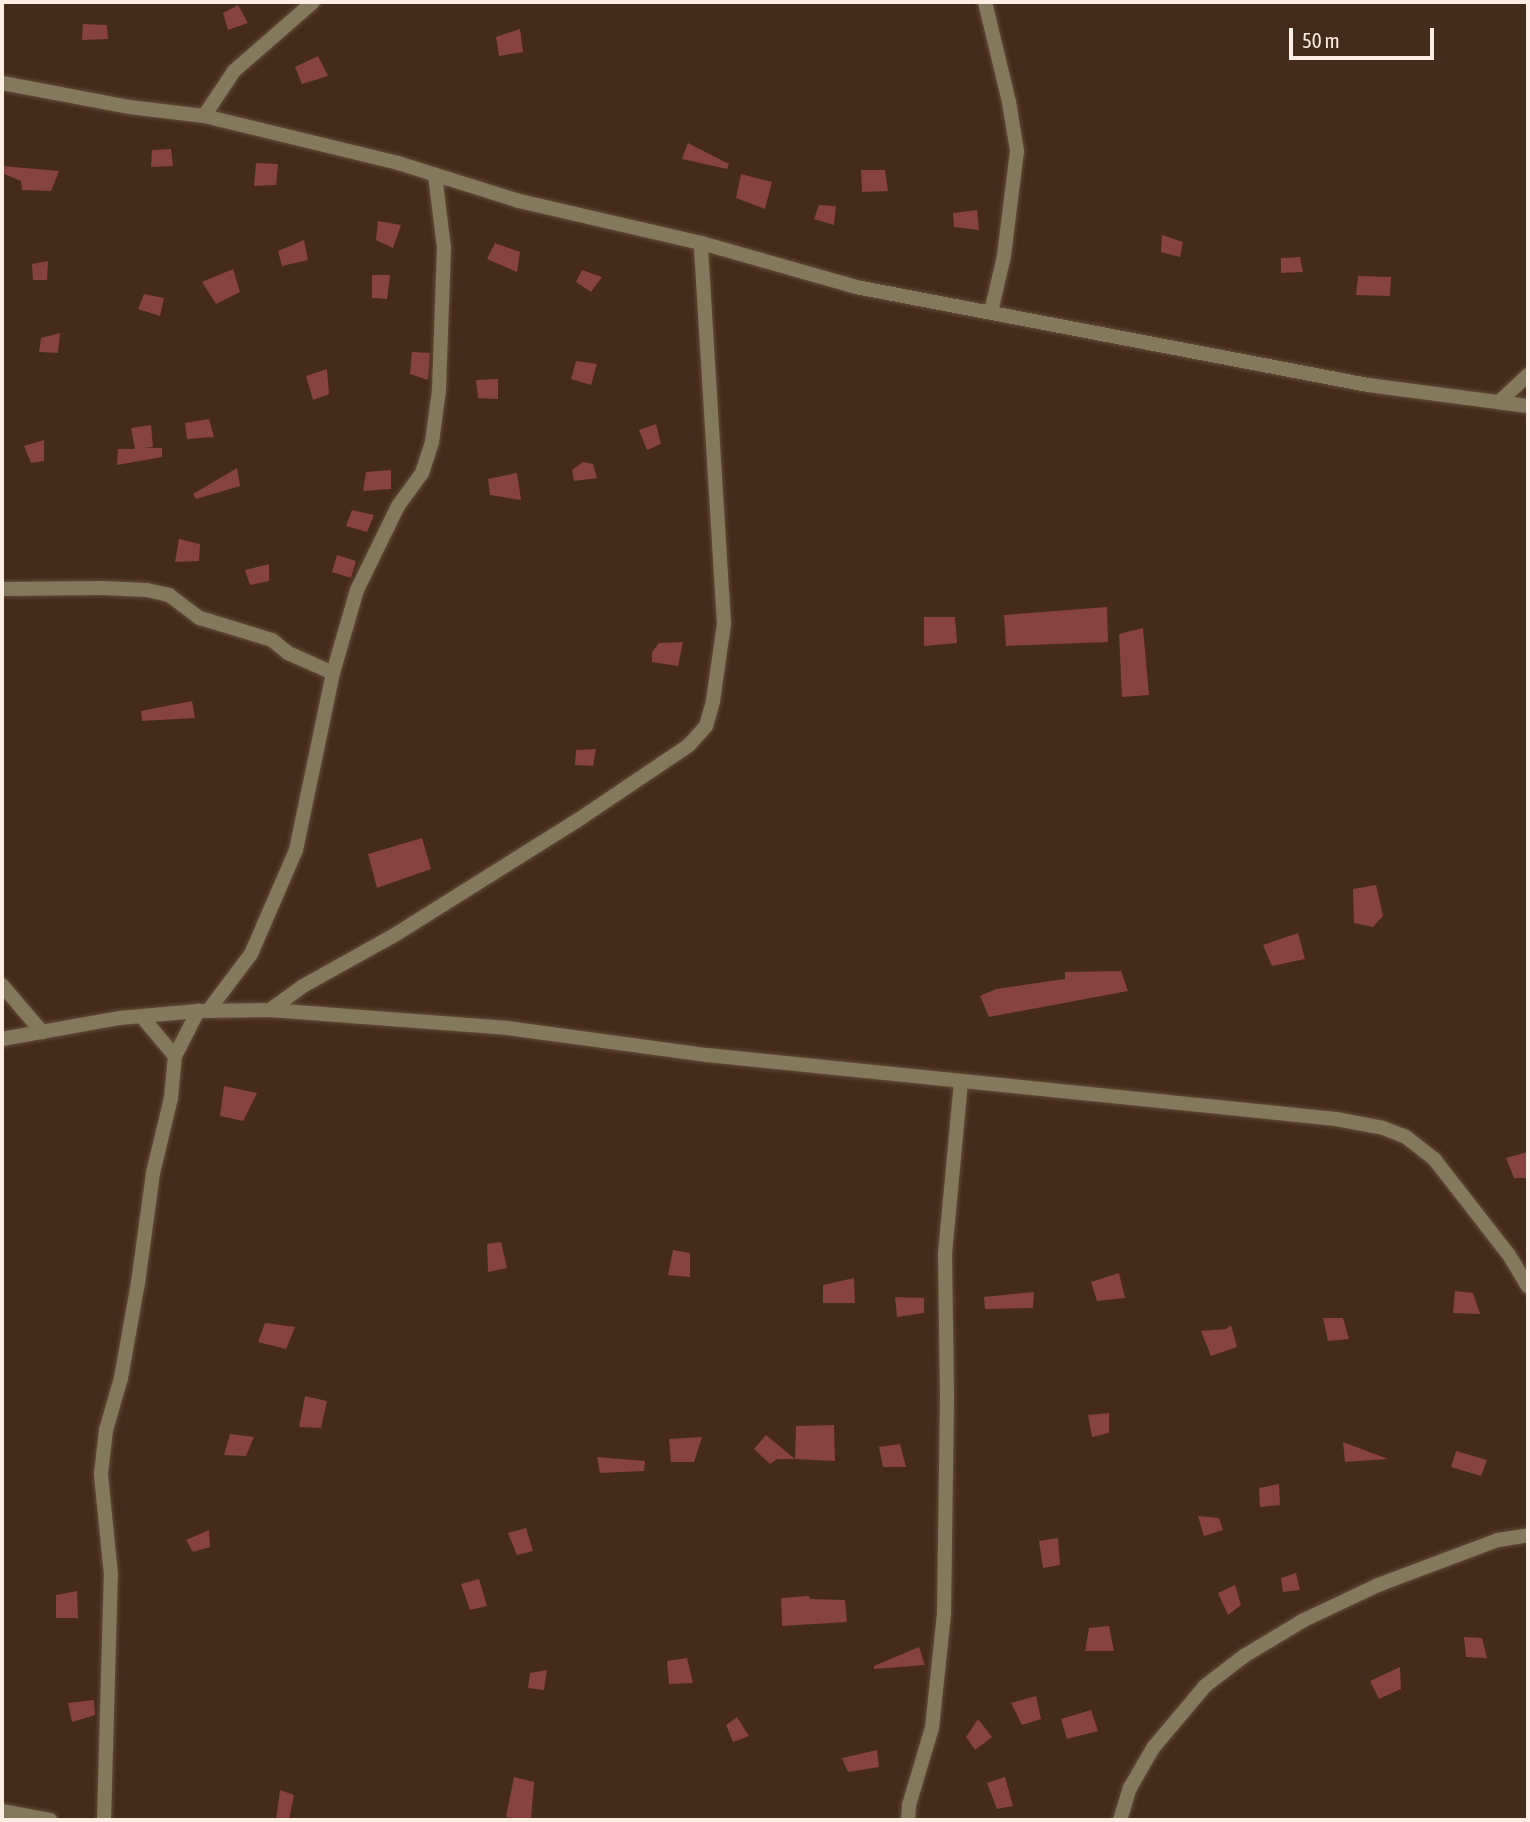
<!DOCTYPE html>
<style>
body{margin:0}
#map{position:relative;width:1530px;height:1822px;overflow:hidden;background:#452b19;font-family:"Asap Condensed",sans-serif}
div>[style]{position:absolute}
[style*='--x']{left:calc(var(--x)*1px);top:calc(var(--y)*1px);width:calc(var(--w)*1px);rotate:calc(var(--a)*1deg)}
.building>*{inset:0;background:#86433f}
.roads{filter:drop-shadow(0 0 2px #634a39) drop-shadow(0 0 2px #634a39)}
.street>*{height:14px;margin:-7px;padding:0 7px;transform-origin:7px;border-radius:7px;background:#84785d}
span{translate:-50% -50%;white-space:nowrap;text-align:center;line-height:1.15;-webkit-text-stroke:5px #452b19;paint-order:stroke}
.frame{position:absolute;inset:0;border:4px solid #feede2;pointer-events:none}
.scale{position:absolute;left:1289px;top:28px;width:145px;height:32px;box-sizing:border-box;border:4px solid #feede2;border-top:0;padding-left:9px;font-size:21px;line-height:24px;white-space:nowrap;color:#feede2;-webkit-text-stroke:5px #452b19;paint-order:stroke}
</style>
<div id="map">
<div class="building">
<i style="clip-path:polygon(238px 5px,248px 23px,228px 30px,223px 13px)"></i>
<i style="clip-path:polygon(83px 24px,107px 25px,108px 39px,82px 40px)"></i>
<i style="clip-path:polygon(520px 29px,523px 52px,499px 56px,496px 37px)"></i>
<i style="clip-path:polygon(318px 56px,328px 76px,302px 84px,295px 67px)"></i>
<i style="clip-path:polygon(688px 143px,729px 164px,727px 169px,682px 159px)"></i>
<i style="clip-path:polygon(171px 149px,173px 166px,151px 167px,152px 150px)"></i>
<i style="clip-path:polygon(256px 163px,278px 164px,276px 185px,254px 186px)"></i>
<i style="clip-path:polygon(2px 166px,59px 171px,51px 191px,22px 190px,21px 181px,2px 173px)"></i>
<i style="clip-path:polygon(861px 170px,885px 170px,888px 191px,862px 192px)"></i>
<i style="clip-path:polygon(741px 174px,772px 182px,765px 209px,736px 198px)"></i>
<i style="clip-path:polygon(819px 205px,836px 206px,834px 225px,814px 219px)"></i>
<i style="clip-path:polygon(977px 210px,979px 230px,954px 227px,953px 213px)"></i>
<i style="clip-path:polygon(378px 221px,401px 225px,393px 248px,376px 240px)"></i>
<i style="clip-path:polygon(1162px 235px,1183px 242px,1180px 257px,1161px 252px)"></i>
<i style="clip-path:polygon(304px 240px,308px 260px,282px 266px,278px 251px)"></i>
<i style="clip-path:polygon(495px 243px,520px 252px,517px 272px,487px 259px)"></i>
<i style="clip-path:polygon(1300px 257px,1303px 272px,1281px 273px,1281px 258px)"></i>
<i style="clip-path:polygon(48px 261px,47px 280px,33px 280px,32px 264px)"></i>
<i style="clip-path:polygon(233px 269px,240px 292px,216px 304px,202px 282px)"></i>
<i style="clip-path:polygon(582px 270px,602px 277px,591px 292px,576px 282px)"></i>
<i style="clip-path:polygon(372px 275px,390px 275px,387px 299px,372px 298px)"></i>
<i style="clip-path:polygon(1358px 276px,1391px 277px,1390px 296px,1356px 295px)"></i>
<i style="clip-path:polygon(144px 294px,164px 298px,160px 316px,138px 309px)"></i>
<i style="clip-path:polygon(60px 333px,58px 353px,39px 352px,41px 338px)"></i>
<i style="clip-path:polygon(412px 352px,430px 353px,428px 380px,410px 374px)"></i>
<i style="clip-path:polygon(576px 361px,597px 364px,591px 385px,571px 379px)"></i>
<i style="clip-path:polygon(327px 369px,329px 394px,313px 400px,306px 376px)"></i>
<i style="clip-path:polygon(498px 379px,498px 399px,478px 398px,476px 380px)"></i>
<i style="clip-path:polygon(209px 419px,214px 437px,187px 439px,185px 423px)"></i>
<i style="clip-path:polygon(656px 424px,661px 444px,647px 450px,639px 430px)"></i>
<i style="clip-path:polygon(151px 425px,153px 447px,144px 448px,162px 448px,162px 457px,117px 465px,118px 449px,135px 449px,131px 428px)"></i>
<i style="clip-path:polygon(44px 440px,44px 461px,31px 463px,24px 446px)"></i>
<i style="clip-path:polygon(583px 462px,593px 464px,597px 478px,574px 481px,572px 470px)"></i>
<i style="clip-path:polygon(237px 468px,240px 486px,196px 499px,193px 494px)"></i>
<i style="clip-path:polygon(391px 470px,391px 489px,363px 491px,366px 472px)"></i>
<i style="clip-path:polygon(517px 473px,521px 500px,490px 495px,488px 479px)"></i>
<i style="clip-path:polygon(352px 510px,374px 515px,367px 532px,346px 526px)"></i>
<i style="clip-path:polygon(179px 539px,200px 544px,199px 561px,175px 562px)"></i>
<i style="clip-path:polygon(337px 555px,356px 561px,351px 578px,332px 572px)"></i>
<i style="clip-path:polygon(269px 564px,269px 581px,250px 585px,245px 570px)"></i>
<i style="clip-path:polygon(1107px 607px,1108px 642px,1006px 646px,1004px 615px)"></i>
<i style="clip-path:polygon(924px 617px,955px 617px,957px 643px,924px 646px)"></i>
<i style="clip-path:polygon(1143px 628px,1149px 695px,1122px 697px,1119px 634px)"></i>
<i style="clip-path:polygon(683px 642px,678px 666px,652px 662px,652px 652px,659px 643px)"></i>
<i style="clip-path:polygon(192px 701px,195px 718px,142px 721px,141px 711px)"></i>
<i style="clip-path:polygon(596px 749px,593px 766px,575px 765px,576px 750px)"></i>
<i style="clip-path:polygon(422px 838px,431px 869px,377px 888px,368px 854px)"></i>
<i style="clip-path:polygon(1376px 885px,1383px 916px,1373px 927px,1354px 923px,1353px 889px)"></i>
<i style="clip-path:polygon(1298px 933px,1305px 959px,1272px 966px,1263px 945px)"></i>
<i style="clip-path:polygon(1121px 971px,1128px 991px,989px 1017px,980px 996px,996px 989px,1065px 979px,1065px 972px)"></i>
<i style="clip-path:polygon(224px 1086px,257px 1093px,243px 1121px,220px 1116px)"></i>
<i style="clip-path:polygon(1528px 1152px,1528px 1178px,1514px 1178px,1506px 1158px)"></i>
<i style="clip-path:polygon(501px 1242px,507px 1268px,488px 1272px,487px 1244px)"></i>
<i style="clip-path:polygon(673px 1250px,690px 1253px,690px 1277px,668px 1275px)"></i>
<i style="clip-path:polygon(1119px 1273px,1125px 1298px,1097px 1301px,1091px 1282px)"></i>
<i style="clip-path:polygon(854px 1278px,855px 1303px,823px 1303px,823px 1285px)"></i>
<i style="clip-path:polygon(1455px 1291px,1473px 1293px,1480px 1314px,1453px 1313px)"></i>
<i style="clip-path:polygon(1034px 1292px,1033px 1308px,985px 1309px,984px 1297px)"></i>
<i style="clip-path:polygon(895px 1297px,924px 1298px,924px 1313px,897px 1317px)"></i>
<i style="clip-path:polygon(1323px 1318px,1343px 1318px,1349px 1339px,1328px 1341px)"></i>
<i style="clip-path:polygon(265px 1323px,295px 1327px,286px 1349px,258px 1342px)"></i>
<i style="clip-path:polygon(1231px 1325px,1237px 1347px,1211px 1356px,1201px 1331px,1226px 1329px)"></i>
<i style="clip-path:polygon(305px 1396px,327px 1401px,321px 1428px,299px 1427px)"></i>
<i style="clip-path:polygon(1109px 1413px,1109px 1433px,1092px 1437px,1088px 1415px)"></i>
<i style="clip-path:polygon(834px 1425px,835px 1461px,795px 1459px,796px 1426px)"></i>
<i style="clip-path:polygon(230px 1434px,254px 1437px,246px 1456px,224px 1455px)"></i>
<i style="clip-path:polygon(766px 1435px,795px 1459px,777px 1459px,770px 1464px,754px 1449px)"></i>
<i style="clip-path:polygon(702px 1437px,694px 1462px,671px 1462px,669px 1439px)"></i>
<i style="clip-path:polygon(1343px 1442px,1388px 1459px,1345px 1462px)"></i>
<i style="clip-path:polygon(900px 1444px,906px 1467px,883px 1467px,879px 1447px)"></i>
<i style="clip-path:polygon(1456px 1451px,1487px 1460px,1481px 1476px,1451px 1467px)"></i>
<i style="clip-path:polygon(597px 1457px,645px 1461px,644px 1471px,600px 1473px)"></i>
<i style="clip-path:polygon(1279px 1484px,1280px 1505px,1260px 1507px,1259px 1488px)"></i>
<i style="clip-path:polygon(1198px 1516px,1219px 1518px,1223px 1530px,1204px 1536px)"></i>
<i style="clip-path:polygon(526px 1528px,533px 1551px,517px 1555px,508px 1533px)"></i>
<i style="clip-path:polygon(209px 1530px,210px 1547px,193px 1552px,186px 1540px)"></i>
<i style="clip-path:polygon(1058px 1538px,1060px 1565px,1043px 1568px,1039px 1541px)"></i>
<i style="clip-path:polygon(1296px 1573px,1300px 1590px,1283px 1592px,1281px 1578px)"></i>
<i style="clip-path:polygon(479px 1579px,487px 1606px,470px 1610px,461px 1584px)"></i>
<i style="clip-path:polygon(1235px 1585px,1241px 1605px,1228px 1615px,1218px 1593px)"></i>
<i style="clip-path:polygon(77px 1591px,78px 1618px,56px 1618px,56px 1595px)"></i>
<i style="clip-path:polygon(809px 1596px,810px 1599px,845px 1600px,847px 1622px,782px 1626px,781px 1598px)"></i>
<i style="clip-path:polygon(1109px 1626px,1114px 1651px,1085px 1651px,1089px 1628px)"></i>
<i style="clip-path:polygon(1464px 1637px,1482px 1638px,1487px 1658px,1466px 1657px)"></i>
<i style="clip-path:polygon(919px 1647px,925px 1665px,874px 1669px,874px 1666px)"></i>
<i style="clip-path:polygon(687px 1658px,693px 1683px,669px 1684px,667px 1661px)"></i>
<i style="clip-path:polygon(1400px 1667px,1401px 1689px,1379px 1699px,1370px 1681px)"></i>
<i style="clip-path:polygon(547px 1670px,544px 1690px,528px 1688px,530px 1673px)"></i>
<i style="clip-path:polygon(1036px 1696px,1041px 1719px,1022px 1725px,1011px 1703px)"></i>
<i style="clip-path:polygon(94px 1700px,95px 1715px,72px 1722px,68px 1703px)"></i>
<i style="clip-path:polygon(1091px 1710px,1098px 1731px,1067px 1739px,1061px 1719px)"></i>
<i style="clip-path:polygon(737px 1717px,749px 1736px,733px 1742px,726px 1725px)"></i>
<i style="clip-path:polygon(978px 1719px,992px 1737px,975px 1750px,966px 1737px)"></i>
<i style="clip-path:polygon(877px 1750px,879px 1767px,848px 1772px,842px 1758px)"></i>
<i style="clip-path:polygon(514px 1777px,534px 1782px,531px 1820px,506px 1817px)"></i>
<i style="clip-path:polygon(1005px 1777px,1013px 1806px,997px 1809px,987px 1783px)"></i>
<i style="clip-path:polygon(280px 1790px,294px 1795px,289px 1820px,276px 1820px)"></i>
</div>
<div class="roads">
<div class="street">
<i style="--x:985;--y:2;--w:103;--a:76.5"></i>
<i style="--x:1009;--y:102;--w:50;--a:80.7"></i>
<i style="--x:1017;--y:151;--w:106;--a:97.1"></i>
<i style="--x:1004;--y:256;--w:57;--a:103.1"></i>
<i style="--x:2;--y:83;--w:129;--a:10.7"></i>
<i style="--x:129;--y:107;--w:76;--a:6.8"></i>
<i style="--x:204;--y:116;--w:200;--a:13.6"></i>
<i style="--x:398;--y:163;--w:127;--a:17.4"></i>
<i style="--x:519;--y:201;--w:187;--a:13"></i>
<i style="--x:701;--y:243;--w:161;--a:15.8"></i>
<i style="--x:856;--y:287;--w:521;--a:10.84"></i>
<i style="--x:1368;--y:385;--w:161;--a:7.5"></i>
<i style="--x:204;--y:116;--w:54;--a:-56.3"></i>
<i style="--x:234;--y:71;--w:105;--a:-41.1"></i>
<i style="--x:1500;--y:401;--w:38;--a:-43"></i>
<i style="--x:2;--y:589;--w:99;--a:-0.6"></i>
<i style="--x:101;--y:588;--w:46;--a:2.5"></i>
<i style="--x:147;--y:590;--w:23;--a:13"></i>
<i style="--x:169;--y:595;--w:39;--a:37"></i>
<i style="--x:200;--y:618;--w:75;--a:17"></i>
<i style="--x:272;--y:640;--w:21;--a:39"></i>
<i style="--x:288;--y:653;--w:49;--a:24"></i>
<i style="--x:2;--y:985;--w:62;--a:49.6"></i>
<i style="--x:270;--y:1010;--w:41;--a:-36"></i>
<i style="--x:303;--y:986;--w:103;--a:-29.1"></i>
<i style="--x:393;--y:936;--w:215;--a:-32.1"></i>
<i style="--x:575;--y:822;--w:138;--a:-34"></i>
<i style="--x:689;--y:745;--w:25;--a:-48"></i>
<i style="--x:706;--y:726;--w:26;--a:-74"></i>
<i style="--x:713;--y:701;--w:78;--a:-81.9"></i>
<i style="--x:724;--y:624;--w:382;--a:-93.5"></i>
<i style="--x:208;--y:1011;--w:71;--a:-53"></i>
<i style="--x:251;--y:954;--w:113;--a:-66.6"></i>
<i style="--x:296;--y:850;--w:181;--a:-78.2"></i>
<i style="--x:333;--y:673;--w:86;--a:-73.9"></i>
<i style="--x:357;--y:590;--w:93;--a:-64"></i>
<i style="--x:398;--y:506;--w:41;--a:-54"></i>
<i style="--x:422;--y:473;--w:33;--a:-72"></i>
<i style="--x:432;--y:442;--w:52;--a:-82.3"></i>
<i style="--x:439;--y:390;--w:142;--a:-88"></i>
<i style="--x:444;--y:248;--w:74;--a:-97"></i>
<i style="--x:142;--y:1017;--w:51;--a:49.8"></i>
<i style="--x:2;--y:1039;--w:120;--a:-10.1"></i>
<i style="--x:120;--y:1018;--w:78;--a:-5.1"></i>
<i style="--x:198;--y:1011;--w:72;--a:-0.8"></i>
<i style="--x:270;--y:1010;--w:238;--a:4.3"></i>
<i style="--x:507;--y:1028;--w:202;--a:7.7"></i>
<i style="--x:707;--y:1055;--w:632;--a:5.81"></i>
<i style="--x:1336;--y:1119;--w:48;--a:10.8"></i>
<i style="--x:1383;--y:1128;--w:25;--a:21"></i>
<i style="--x:1406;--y:1137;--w:37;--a:38"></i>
<i style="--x:1435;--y:1160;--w:120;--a:52.1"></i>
<i style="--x:1509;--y:1255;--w:37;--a:59"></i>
<i style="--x:2;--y:1811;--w:49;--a:10.6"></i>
<i style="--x:104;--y:1820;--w:245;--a:-88.4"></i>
<i style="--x:111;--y:1575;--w:101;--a:-95.7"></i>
<i style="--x:101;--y:1474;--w:44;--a:-83.5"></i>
<i style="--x:106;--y:1430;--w:54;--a:-73.9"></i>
<i style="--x:121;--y:1378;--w:97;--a:-79.9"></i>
<i style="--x:138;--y:1283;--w:111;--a:-82.2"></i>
<i style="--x:153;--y:1173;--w:77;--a:-76.5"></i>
<i style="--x:171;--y:1098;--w:42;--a:-84.6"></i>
<i style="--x:175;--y:1056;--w:51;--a:-62.9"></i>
<i style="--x:908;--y:1820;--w:15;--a:-86"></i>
<i style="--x:909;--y:1805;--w:80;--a:-73.4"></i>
<i style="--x:932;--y:1728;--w:116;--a:-84"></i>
<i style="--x:944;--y:1613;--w:217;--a:-89.2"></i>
<i style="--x:947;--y:1396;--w:142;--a:-90.8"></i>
<i style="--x:945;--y:1254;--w:173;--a:-84.7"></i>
<i style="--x:1120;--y:1820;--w:34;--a:-73"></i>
<i style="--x:1130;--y:1788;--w:46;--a:-60.1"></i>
<i style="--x:1153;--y:1748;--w:81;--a:-50"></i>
<i style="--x:1205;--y:1686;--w:49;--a:-37.6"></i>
<i style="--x:1244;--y:1656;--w:70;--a:-31"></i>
<i style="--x:1304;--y:1620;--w:82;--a:-25.3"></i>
<i style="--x:1378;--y:1585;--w:128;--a:-20.6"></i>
<i style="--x:1498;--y:1540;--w:30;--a:-9"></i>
</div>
</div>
<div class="frame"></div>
<div class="scale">50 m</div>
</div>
